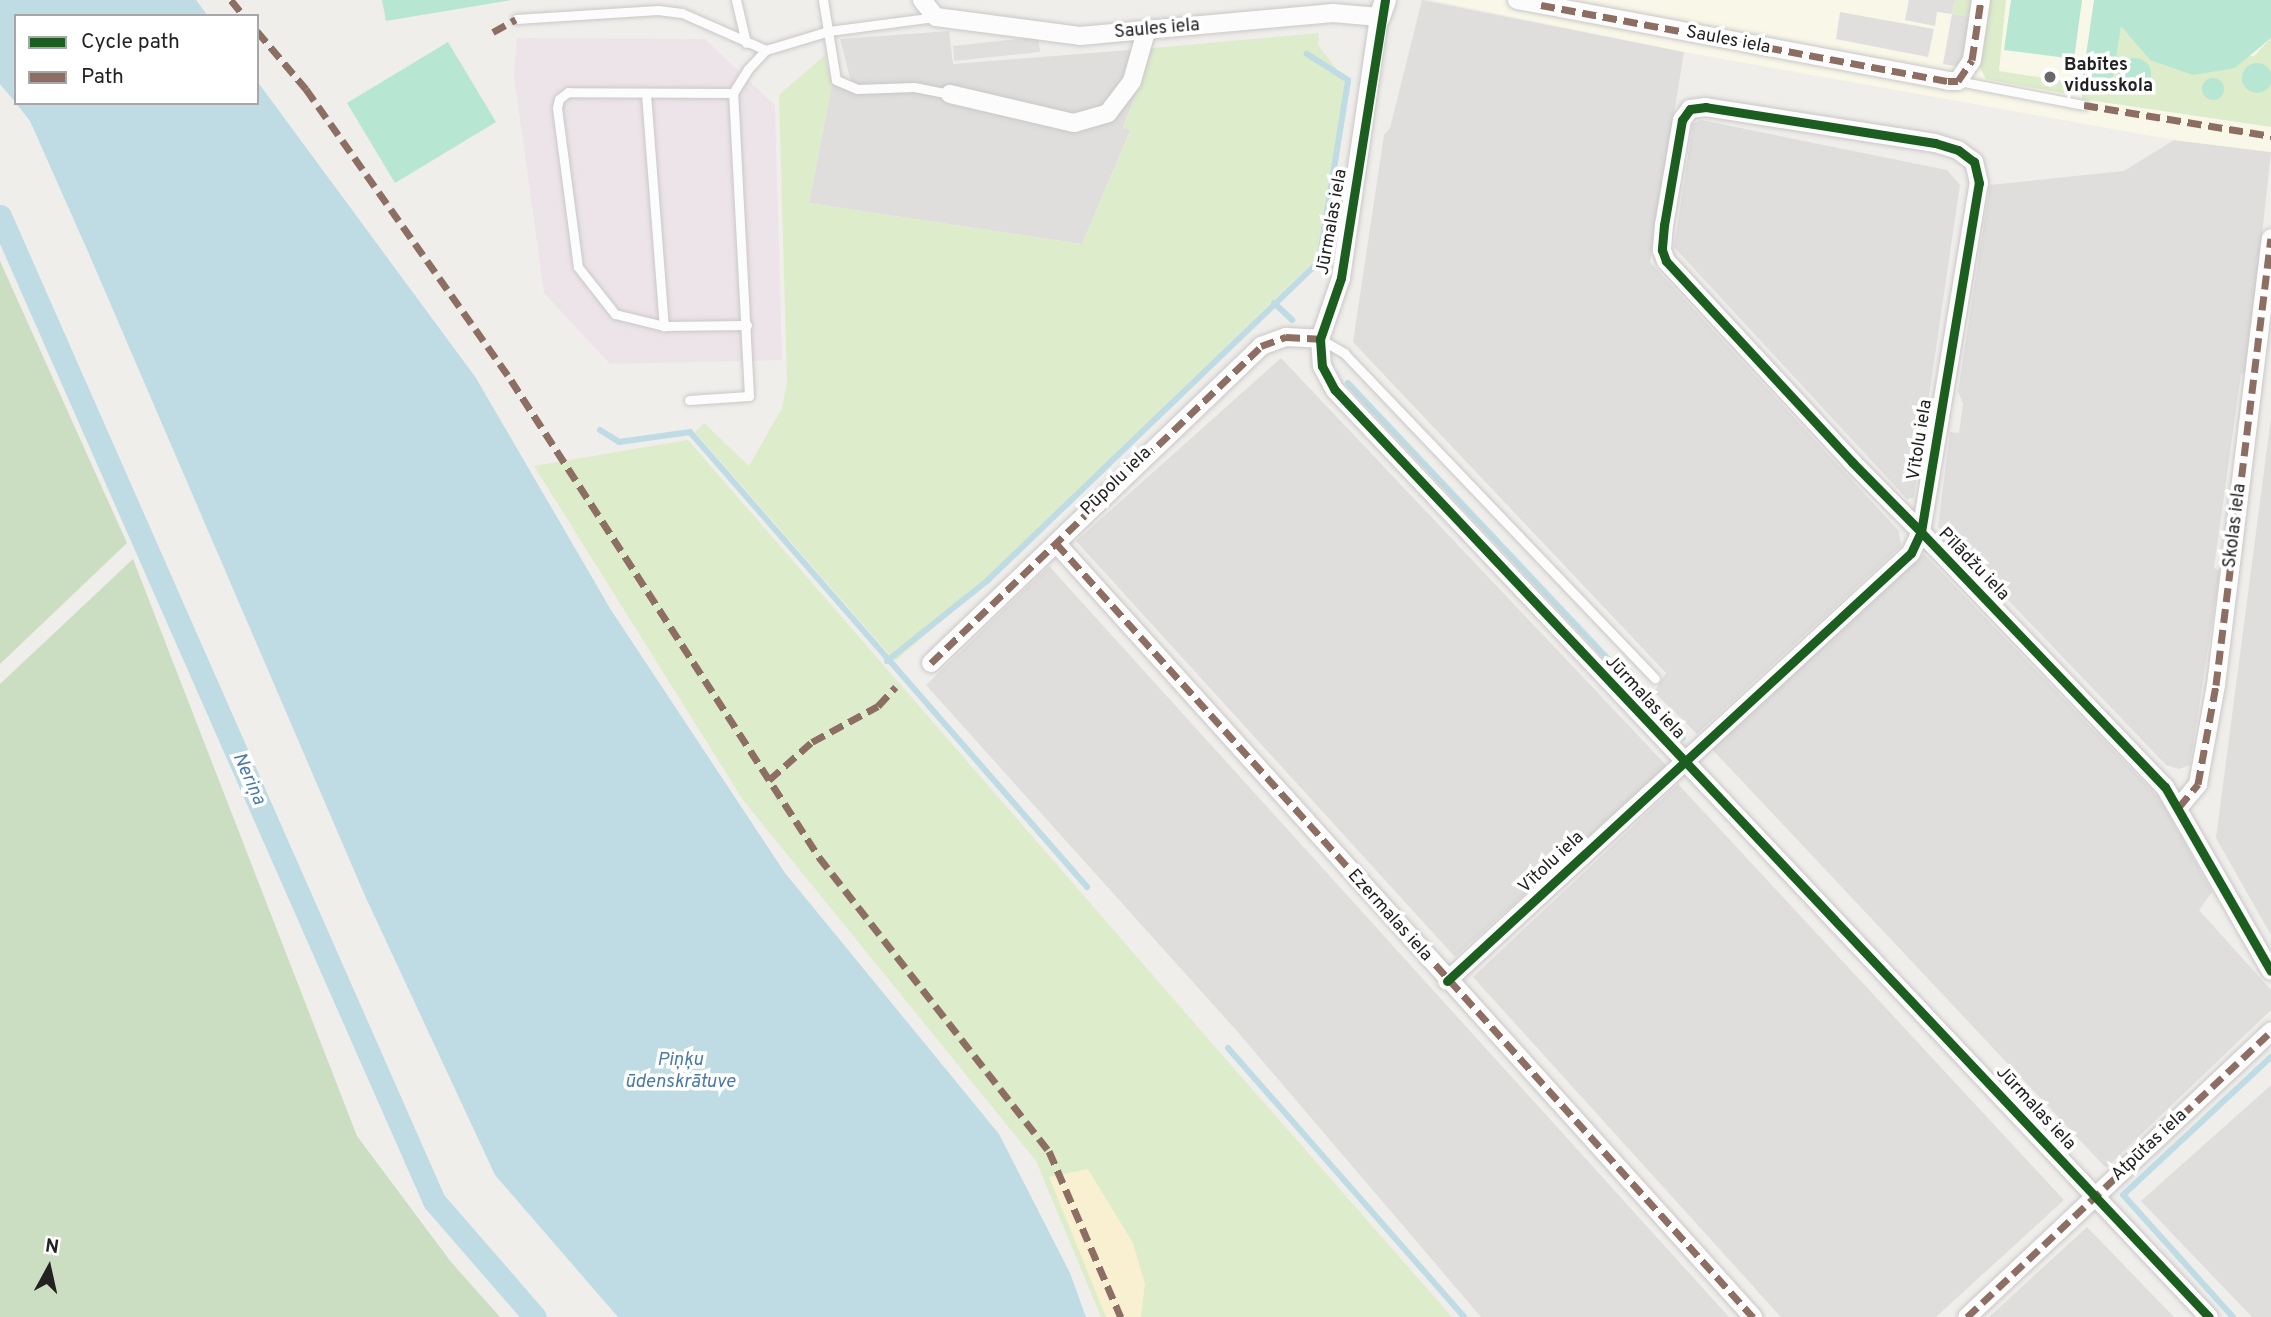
<!DOCTYPE html>
<meta charset="utf-8">
<style>
body{margin:0}
#map{position:relative;width:2271px;height:1317px;overflow:hidden;background:#f0eeeb;font-family:Overpass,sans-serif}
div>[style]{position:absolute}
[style*='--x']{left:calc(var(--x)*1px);top:calc(var(--y)*1px);width:calc(var(--w)*1px);rotate:calc(var(--a)*1deg)}
.residential>*{inset:0;background:#dfdedc}
.industrial>*{inset:0;background:#ede4e9}
.education>*{inset:0;background:#f8f7e8}
.grass>*{inset:0;background:#ddeccb}
.forest>*{inset:0;background:#cbdec1}
.sand>*{inset:0;background:#f8f0d0}
.pitch>*{inset:0;background:#b7e6d2}
.round{border-radius:50%}
.parking>*{inset:0;background:#e0dfde}
.water>*{inset:0;background:#bfdbe3}
.stream>*{height:6px;margin:-3px;padding:0 3px;transform-origin:3px;border-radius:3px;background:#bfdbe3}
.canal>*{height:23px;margin:-11.5px;padding:0 11.5px;transform-origin:11.5px;border-radius:11.5px;background:#bfdbe3}
.roads{filter:drop-shadow(0 0 2px #c9c8c7) drop-shadow(0 0 2px #c9c8c7)}
.service>*{height:9px;margin:-4.5px;padding:0 4.5px;transform-origin:4.5px;border-radius:4.5px;background:#fdfcfc}
.minor>*{height:18px;margin:-9px;padding:0 9px;transform-origin:9px;border-radius:9px;background:#fdfcfc}
.tertiary>*{height:21px;margin:-10.5px;padding:0 10.5px;transform-origin:10.5px;border-radius:10.5px;background:#fdfcfc}
.quiet>*{height:7px;margin-top:-3.5px;transform-origin:0;background:repeating-linear-gradient(90deg,#8d6e63 0 14px,transparent 0 21px)}
.cycleway>*{height:9px;margin:-4.5px;padding:0 4.5px;transform-origin:4.5px;border-radius:4.5px;background:#1b5e20}
.dots>*{width:19px;height:19px;translate:-50% -50%;box-sizing:border-box;border:4px solid #fff;border-radius:50%}
span{translate:-50% -50%;white-space:nowrap;text-align:center;line-height:1.15;-webkit-text-stroke:7px #fff;paint-order:stroke}
.street-label{font-size:18px;color:#222}
.poi-label{font-size:18px;color:#222;font-weight:700}
.left{translate:0 -50%;text-align:left}
.water-label{font-size:19px;color:#4a7aab;font-style:italic}
.legend{position:absolute;left:14px;top:14px;width:245px;height:91px;box-sizing:border-box;background:#fff;border:2px solid #a7a7a7;margin:0;padding:9px 12px;list-style:none;font-size:21px;color:#222}
.legend li{display:flex;align-items:center;gap:14px;height:35px}
.legend b{width:35px;border:2px solid #a7a7a7}
.north{position:absolute;left:14px;top:1233px;width:70px;height:70px;-webkit-text-stroke:5px #fff;paint-order:stroke;rotate:8deg;font-size:19px;font-weight:700;line-height:28px;text-align:center;color:#222}
.north::after{content:'';display:block;margin:auto;width:24px;height:32px;background:#222;clip-path:polygon(50% 0,100% 100%,50% 72%,0 100%)}
</style>
<div id="map">
<div class="residential">
<i style="clip-path:polygon(1422px 0,1684px 52px,1650px 262px,1899px 531px,1901px 546px,1697px 734px,1654px 692px,1666px 673px,1353px 342px,1384px 135px,1390px 128px)"></i>
<i style="clip-path:polygon(949px 31px,953px 64px,1154px 48px,1123px 127px,1131px 129px,1082px 244px,809px 203px,832px 84px,851px 82px,840px 39px)"></i>
<i style="clip-path:polygon(1701px 120px,1947px 170px,1960px 185px,1914px 498px,1907px 499px,1674px 247px,1693px 124px)"></i>
<i style="clip-path:polygon(2174px 140px,2271px 152px,2247px 373px,2241px 374px,2214px 568px,2220px 571px,2190px 765px,2179px 769px,2166px 765px,1938px 527px,1950px 432px,1959px 433px,1963px 404px,1958px 391px,1990px 185px,2124px 171px)"></i>
<i style="clip-path:polygon(1281px 358px,1667px 766px,1455px 957px,1076px 541px)"></i>
<i style="clip-path:polygon(2271px 418px,2271px 935px,2216px 838px)"></i>
<i style="clip-path:polygon(1924px 554px,2160px 799px,2212px 892px,2199px 910px,2271px 990px,2271px 1010px,2106px 1168px,1710px 747px)"></i>
<i style="clip-path:polygon(1049px 566px,1729px 1317px,1481px 1317px,1236px 1030px,926px 685px)"></i>
<i style="clip-path:polygon(1678px 784px,2064px 1200px,1936px 1317px,1781px 1317px,1473px 977px)"></i>
<i style="clip-path:polygon(2271px 1085px,2271px 1317px,2252px 1317px,2141px 1201px)"></i>
<i style="clip-path:polygon(2087px 1227px,2174px 1317px,1989px 1317px)"></i>
</div>
<div class="industrial">
<i style="clip-path:polygon(517px 38px,705px 39px,775px 105px,782px 360px,610px 364px,544px 293px,514px 76px)"></i>
</div>
<div class="education">
<i style="clip-path:polygon(1432px 0,2271px 0,2271px 152px,2174px 140px,1684px 52px)"></i>
</div>
<div class="grass">
<i style="clip-path:polygon(1955px 0,1977px 0,1975px 18px,1952px 14px)"></i>
<i style="clip-path:polygon(1990px 0,2006px 0,1999px 71px,2070px 82px,2067px 94px,1986px 79px,1978px 64px)"></i>
<i style="clip-path:polygon(2121px 25px,2150px 60px,2254px 56px,2271px 38px,2271px 127px,2082px 99px,2082px 83px,2112px 86px)"></i>
<i style="clip-path:polygon(1319px 33px,1318px 45px,1350px 87px,1317px 258px,952px 612px,895px 661px,695px 432px,704px 423px,749px 466px,782px 408px,787px 382px,779px 95px,825px 55px,832px 84px,809px 203px,1082px 244px,1131px 130px,1123px 128px,1154px 48px)"></i>
<i style="clip-path:polygon(688px 440px,1223px 1056px,1452px 1317px,1101px 1317px,1036px 1161px,743px 800px,534px 466px)"></i>
</div>
<div class="forest">
<i style="clip-path:polygon(0 261px,127px 543px,0 664px)"></i>
<i style="clip-path:polygon(133px 559px,357px 1136px,451px 1262px,500px 1317px,0 1317px,0 684px)"></i>
</div>
<div class="sand">
<i style="clip-path:polygon(1088px 1169px,1133px 1243px,1145px 1284px,1141px 1317px,1106px 1317px,1049px 1177px)"></i>
</div>
<div class="pitch">
<i style="clip-path:polygon(382px 0,511px 0,386px 21px)"></i>
<i style="clip-path:polygon(2011px 0,2082px 0,2074px 59px,2004px 50px)"></i>
<i style="clip-path:polygon(2094px 0,2271px 0,2271px 38px,2235px 68px,2193px 75px,2150px 60px,2121px 26px,2112px 87px,2082px 83px)"></i>
<i style="clip-path:polygon(448px 42px,496px 122px,395px 183px,347px 103px)"></i>
<i class="round" style="left:2119px;top:58px;width:32px;height:32px"></i>
<i class="round" style="left:2242px;top:63px;width:30px;height:30px"></i>
<i class="round" style="left:2202px;top:78px;width:22px;height:22px"></i>
</div>
<div class="parking">
<i style="clip-path:polygon(1909px 0,1955px 0,1952px 14px,1970px 17px,1961px 67px,1943px 64px,1952px 14px,1937px 12px,1935px 26px,1905px 20px)"></i>
<i style="clip-path:polygon(1840px 12px,1934px 29px,1928px 57px,1836px 39px)"></i>
<i style="clip-path:polygon(1038px 37px,1040px 52px,954px 61px,953px 46px)"></i>
</div>
<div class="water">
<i style="clip-path:polygon(0 0,196px 0,208px 16px,16px 16px,16px 103px,0 84px)"></i>
<i style="clip-path:polygon(257px 81px,476px 378px,611px 610px,785px 873px,999px 1134px,1070px 1273px,1086px 1317px,618px 1317px,495px 1175px,366px 898px,89px 254px,30px 121px,16px 103px,257px 103px)"></i>
</div>
<div class="stream">
<i style="--x:1274;--y:303;--w:25;--a:43"></i>
<i style="--x:1348;--y:383;--w:488;--a:46.7"></i>
<i style="--x:600;--y:430;--w:22;--a:32"></i>
<i style="--x:619;--y:442;--w:72;--a:-8"></i>
<i style="--x:690;--y:432;--w:604;--a:48.89"></i>
<i style="--x:887;--y:661;--w:128;--a:-38.7"></i>
<i style="--x:987;--y:581;--w:460;--a:-43.9"></i>
<i style="--x:1319;--y:262;--w:184;--a:-80.9"></i>
<i style="--x:1348;--y:80;--w:49;--a:-147.6"></i>
<i style="--x:1228;--y:1048;--w:358;--a:48.7"></i>
<i style="--x:2233;--y:1317;--w:164;--a:-132"></i>
<i style="--x:2123;--y:1195;--w:202;--a:-43"></i>
</div>
<div class="canal">
<i style="--x:0;--y:216;--w:1076;--a:66.22"></i>
<i style="--x:434;--y:1201;--w:154;--a:49"></i>
</div>
<div class="roads">
<div class="service">
<i style="--x:736;--y:0;--w:44;--a:76.9"></i>
<i style="--x:823;--y:0;--w:81;--a:80.8"></i>
<i style="--x:836;--y:80;--w:23;--a:23"></i>
<i style="--x:857;--y:89;--w:57;--a:-2"></i>
<i style="--x:914;--y:87;--w:37;--a:11"></i>
<i style="--x:516;--y:19;--w:142;--a:-3.6"></i>
<i style="--x:658;--y:10;--w:24;--a:7"></i>
<i style="--x:682;--y:13;--w:92;--a:23.8"></i>
<i style="--x:1958;--y:81;--w:128;--a:10.8"></i>
<i style="--x:733;--y:93;--w:165;--a:-179.7"></i>
<i style="--x:568;--y:92;--w:11;--a:142"></i>
<i style="--x:559;--y:99;--w:9;--a:103"></i>
<i style="--x:557;--y:108;--w:160;--a:82.5"></i>
<i style="--x:578;--y:267;--w:60;--a:51.8"></i>
<i style="--x:615;--y:314;--w:50;--a:13.8"></i>
<i style="--x:664;--y:326;--w:83;--a:-0.7"></i>
<i style="--x:646;--y:94;--w:233;--a:85.6"></i>
<i style="--x:1320;--y:339;--w:28;--a:30"></i>
<i style="--x:1344;--y:353;--w:450;--a:46.3"></i>
<i style="--x:689;--y:400;--w:60;--a:-3.8"></i>
<i style="--x:749;--y:396;--w:303;--a:-93"></i>
<i style="--x:733;--y:93;--w:28;--a:-58"></i>
<i style="--x:748;--y:69;--w:26;--a:-47"></i>
<i style="--x:766;--y:50;--w:66;--a:-16.8"></i>
<i style="--x:829;--y:31;--w:108;--a:-7.5"></i>
</div>
<div class="minor">
<i style="--x:922;--y:0;--w:22;--a:51"></i>
<i style="--x:936;--y:17;--w:145;--a:7.5"></i>
<i style="--x:1080;--y:36;--w:254;--a:-5.2"></i>
<i style="--x:1333;--y:13;--w:46;--a:5"></i>
<i style="--x:1379;--y:17;--w:264;--a:98.3"></i>
<i style="--x:1341;--y:278;--w:65;--a:109"></i>
<i style="--x:1320;--y:339;--w:27;--a:86"></i>
<i style="--x:1322;--y:366;--w:27;--a:62"></i>
<i style="--x:1335;--y:390;--w:1274;--a:46.69"></i>
<i style="--x:1517;--y:0;--w:439;--a:10.6"></i>
<i style="--x:1948;--y:81;--w:10;--a:0"></i>
<i style="--x:1958;--y:81;--w:25;--a:-56"></i>
<i style="--x:1972;--y:60;--w:61;--a:-81.5"></i>
<i style="--x:950;--y:94;--w:127;--a:13.2"></i>
<i style="--x:1074;--y:123;--w:35;--a:-16"></i>
<i style="--x:1108;--y:113;--w:40;--a:-53"></i>
<i style="--x:1132;--y:81;--w:51;--a:-74.1"></i>
<i style="--x:1056;--y:543;--w:1042;--a:48"></i>
<i style="--x:931;--y:663;--w:458;--a:-43.8"></i>
<i style="--x:1261;--y:346;--w:27;--a:-20"></i>
<i style="--x:1286;--y:337;--w:34;--a:3"></i>
<i style="--x:2179;--y:807;--w:30;--a:-50"></i>
<i style="--x:2198;--y:784;--w:101;--a:-79.7"></i>
<i style="--x:2216;--y:685;--w:450;--a:-83"></i>
<i style="--x:1447;--y:981;--w:631;--a:-42.69"></i>
<i style="--x:1911;--y:553;--w:23;--a:-65"></i>
<i style="--x:1921;--y:532;--w:354;--a:-80.6"></i>
<i style="--x:1979;--y:183;--w:22;--a:-103"></i>
<i style="--x:1974;--y:162;--w:20;--a:-143"></i>
<i style="--x:1958;--y:150;--w:24;--a:-163"></i>
<i style="--x:1935;--y:143;--w:232;--a:-171.1"></i>
<i style="--x:1706;--y:107;--w:16;--a:173"></i>
<i style="--x:1690;--y:109;--w:14;--a:126"></i>
<i style="--x:1682;--y:120;--w:107;--a:99.7"></i>
<i style="--x:1664;--y:225;--w:25;--a:95"></i>
<i style="--x:1662;--y:250;--w:12;--a:70"></i>
<i style="--x:1666;--y:261;--w:274;--a:47.2"></i>
<i style="--x:1852;--y:462;--w:98;--a:45.4"></i>
<i style="--x:1921;--y:532;--w:353;--a:46.3"></i>
<i style="--x:2165;--y:787;--w:212;--a:60.1"></i>
<i style="--x:1967;--y:1317;--w:417;--a:-43.2"></i>
</div>
<div class="tertiary">
<i style="--x:1379;--y:17;--w:18;--a:-71"></i>
</div>
</div>
<div class="quiet">
<i style="--x:231;--y:0;--w:21;--a:51"></i>
<i style="--x:1541;--y:5;--w:414;--a:10.6"></i>
<i style="--x:1948;--y:81;--w:10;--a:0"></i>
<i style="--x:1958;--y:81;--w:25;--a:-56"></i>
<i style="--x:1972;--y:60;--w:61;--a:-81.5"></i>
<i style="--x:257;--y:31;--w:76;--a:49.8"></i>
<i style="--x:306;--y:89;--w:356;--a:54.8"></i>
<i style="--x:511;--y:380;--w:568;--a:57.15"></i>
<i style="--x:819;--y:857;--w:373;--a:52"></i>
<i style="--x:1049;--y:1151;--w:181;--a:66.6"></i>
<i style="--x:493;--y:32;--w:26;--a:-29"></i>
<i style="--x:2084;--y:105;--w:190;--a:9.4"></i>
<i style="--x:1056;--y:543;--w:1042;--a:48"></i>
<i style="--x:931;--y:663;--w:458;--a:-43.8"></i>
<i style="--x:1261;--y:346;--w:27;--a:-20"></i>
<i style="--x:1286;--y:337;--w:34;--a:3"></i>
<i style="--x:769;--y:780;--w:57;--a:-41.5"></i>
<i style="--x:812;--y:742;--w:75;--a:-28.6"></i>
<i style="--x:878;--y:706;--w:26;--a:-47"></i>
<i style="--x:2179;--y:807;--w:30;--a:-50"></i>
<i style="--x:2198;--y:784;--w:101;--a:-79.7"></i>
<i style="--x:2216;--y:685;--w:450;--a:-83"></i>
<i style="--x:1967;--y:1317;--w:417;--a:-43.2"></i>
</div>
<div class="cycleway">
<i style="--x:1385;--y:0;--w:281;--a:99"></i>
<i style="--x:1341;--y:278;--w:65;--a:109"></i>
<i style="--x:1320;--y:339;--w:27;--a:86"></i>
<i style="--x:1322;--y:366;--w:27;--a:62"></i>
<i style="--x:1335;--y:390;--w:1274;--a:46.69"></i>
<i style="--x:1447;--y:981;--w:631;--a:-42.69"></i>
<i style="--x:1911;--y:553;--w:23;--a:-65"></i>
<i style="--x:1921;--y:532;--w:354;--a:-80.6"></i>
<i style="--x:1979;--y:183;--w:22;--a:-103"></i>
<i style="--x:1974;--y:162;--w:20;--a:-143"></i>
<i style="--x:1958;--y:150;--w:24;--a:-163"></i>
<i style="--x:1935;--y:143;--w:232;--a:-171.1"></i>
<i style="--x:1706;--y:107;--w:16;--a:173"></i>
<i style="--x:1690;--y:109;--w:14;--a:126"></i>
<i style="--x:1682;--y:120;--w:107;--a:99.7"></i>
<i style="--x:1664;--y:225;--w:25;--a:95"></i>
<i style="--x:1662;--y:250;--w:12;--a:70"></i>
<i style="--x:1666;--y:261;--w:274;--a:47.2"></i>
<i style="--x:1852;--y:462;--w:98;--a:45.4"></i>
<i style="--x:1921;--y:532;--w:353;--a:46.3"></i>
<i style="--x:2165;--y:787;--w:212;--a:60.1"></i>
</div>
<div class="dots">
<i style="left:2050px;top:77px;background:#6a6968"></i>
</div>
<div class="street-label">
<span style="left:1157px;top:30px;rotate:-5deg">Saules iela</span>
<span style="left:1728px;top:41px;rotate:11deg">Saules iela</span>
<span style="left:1333px;top:222px;rotate:-80deg">Jūrmalas iela</span>
<span style="left:1921px;top:440px;rotate:-81deg">Vītolu iela</span>
<span style="left:1117px;top:482px;rotate:-44deg">Pūpolu iela</span>
<span style="left:2236px;top:526px;rotate:-83deg">Skolas iela</span>
<span style="left:1973px;top:565px;rotate:46deg">Pīlādžu iela</span>
<span style="left:1644px;top:698px;rotate:47deg">Jūrmalas iela</span>
<span style="left:1552px;top:863px;rotate:-43deg">Vītolu iela</span>
<span style="left:1389px;top:916px;rotate:48deg">Ezermalas iela</span>
<span style="left:2035px;top:1109px;rotate:47deg">Jūrmalas iela</span>
<span style="left:2150px;top:1146px;rotate:-43deg">Atpūtas iela</span>
</div>
<div class="poi-label">
<span class="left" style="left:2064px;top:77px">Babītes<br>vidusskola</span>
</div>
<div class="water-label">
<span style="left:248px;top:779px;rotate:66deg">Neriņa</span>
<span style="left:680px;top:1072px">Piņķu<br>ūdenskrātuve</span>
</div>
<ul class="legend">
<li><b style="height:9px;background:#1b5e20"></b>Cycle path</li>
<li><b style="height:9px;background:#8d6e63"></b>Path</li>
</ul>
<div class="north">N</div>
</div>
